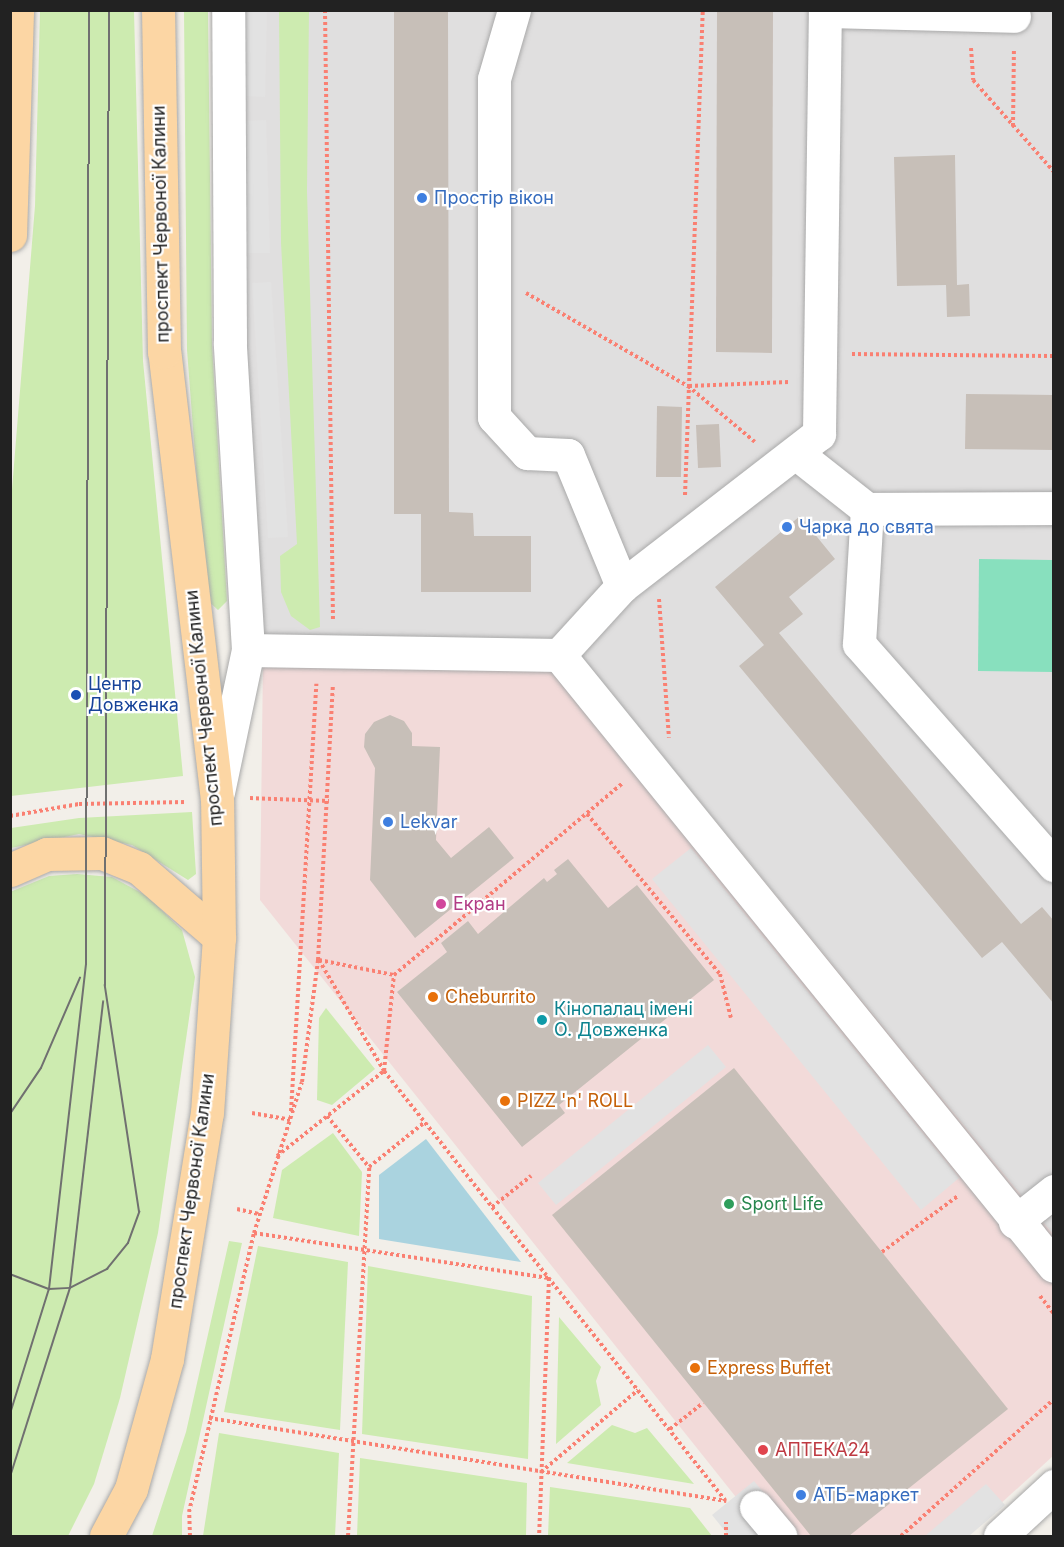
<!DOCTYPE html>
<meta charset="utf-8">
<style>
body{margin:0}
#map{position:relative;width:1064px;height:1547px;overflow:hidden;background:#f2efe9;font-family:Inter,sans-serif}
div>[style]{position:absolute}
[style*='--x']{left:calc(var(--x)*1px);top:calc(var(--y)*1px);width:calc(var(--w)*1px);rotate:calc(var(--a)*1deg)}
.residential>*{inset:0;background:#e0dfdf}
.commercial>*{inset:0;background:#f2dad9}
.grass>*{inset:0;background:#cdebb0}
.pitch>*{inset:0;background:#88e0be}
.parking>*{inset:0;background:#e2e2e2}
.water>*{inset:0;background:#aad3df}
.building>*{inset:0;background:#c7bfb8}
.path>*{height:4px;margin-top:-2px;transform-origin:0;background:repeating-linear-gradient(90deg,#fa8072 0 3px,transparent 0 6px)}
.roads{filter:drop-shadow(0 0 2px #a9a9a9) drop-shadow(0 0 2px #a9a9a9)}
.minor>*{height:33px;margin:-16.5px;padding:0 16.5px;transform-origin:16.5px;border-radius:16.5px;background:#fff}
.major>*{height:33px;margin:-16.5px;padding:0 16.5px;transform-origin:16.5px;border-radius:16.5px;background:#fcd6a4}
.tram>*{height:1.5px;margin:-0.75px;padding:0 0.75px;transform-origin:0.75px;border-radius:0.75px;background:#707070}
.dots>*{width:16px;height:16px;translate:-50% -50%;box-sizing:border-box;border:3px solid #fff;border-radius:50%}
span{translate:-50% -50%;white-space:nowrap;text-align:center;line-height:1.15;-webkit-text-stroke:4.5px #fff;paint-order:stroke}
.shop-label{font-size:18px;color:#366cbe}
.left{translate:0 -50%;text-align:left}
.street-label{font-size:18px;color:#222}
.transit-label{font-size:18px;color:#164399}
.hotel-label{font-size:18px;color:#b23c85}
.food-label{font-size:18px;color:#c56008}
.culture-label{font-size:18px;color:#0d838f}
.leisure-label{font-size:18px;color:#27864d}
.health-label{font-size:18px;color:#be3a42}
.frame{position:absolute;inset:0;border:12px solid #222;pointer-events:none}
</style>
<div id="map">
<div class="residential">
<i style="clip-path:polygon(245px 11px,1053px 11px,1053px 1234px,590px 667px,263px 661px,239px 301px)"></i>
</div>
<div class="commercial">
<i style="clip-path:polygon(263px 661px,589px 667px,1053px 1234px,1053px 1456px,965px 1536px,767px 1536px,260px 900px)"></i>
</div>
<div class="grass">
<i style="clip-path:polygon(40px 11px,134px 11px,143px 361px,183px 776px,11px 796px,10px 514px,35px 206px)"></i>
<i style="clip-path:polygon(184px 11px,208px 11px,212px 344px,227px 601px,218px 610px,206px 599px,187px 350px)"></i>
<i style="clip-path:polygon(279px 11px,309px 11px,307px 191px,320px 627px,310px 630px,291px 616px,281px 592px,280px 556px,297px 544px,281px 243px)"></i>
<i style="clip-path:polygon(192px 812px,196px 874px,188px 880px,132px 845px,79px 834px,11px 848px,11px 828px,79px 818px)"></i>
<i style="clip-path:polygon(77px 874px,112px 877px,147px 896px,182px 930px,195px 977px,158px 1233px,120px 1398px,94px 1484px,68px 1536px,11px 1536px,10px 892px,49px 876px)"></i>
<i style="clip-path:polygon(326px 1008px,375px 1069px,332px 1105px,317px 1100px,319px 1018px)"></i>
<i style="clip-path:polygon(333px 1133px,362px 1172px,359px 1236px,273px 1218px,282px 1170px)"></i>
<i style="clip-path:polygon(229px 1241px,242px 1243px,182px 1516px,182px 1536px,152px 1536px,186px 1432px)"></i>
<i style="clip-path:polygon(258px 1246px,348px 1262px,340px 1430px,224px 1412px)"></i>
<i style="clip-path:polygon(368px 1266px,532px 1296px,528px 1459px,362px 1434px)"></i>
<i style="clip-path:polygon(559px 1317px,601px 1367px,596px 1381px,601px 1405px,556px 1444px)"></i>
<i style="clip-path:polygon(612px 1425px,635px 1433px,647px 1428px,694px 1484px,567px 1463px)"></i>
<i style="clip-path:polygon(219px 1433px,339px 1453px,335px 1536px,203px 1536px)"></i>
<i style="clip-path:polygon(360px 1458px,527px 1483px,526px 1536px,357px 1536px)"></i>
<i style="clip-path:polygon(550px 1487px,690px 1508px,712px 1536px,548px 1536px)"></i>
</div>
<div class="pitch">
<i style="clip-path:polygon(979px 559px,1053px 560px,1053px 672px,978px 671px)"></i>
</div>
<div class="parking">
<i style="clip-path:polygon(244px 11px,267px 11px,265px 97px,242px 96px)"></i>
<i style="clip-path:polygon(266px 120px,270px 253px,247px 253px,243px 121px)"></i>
<i style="clip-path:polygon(271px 282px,288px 537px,268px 538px,252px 283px)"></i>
<i style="clip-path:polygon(691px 848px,959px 1178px,921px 1210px,652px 879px)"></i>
<i style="clip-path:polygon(708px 1045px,726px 1067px,556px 1205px,538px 1183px)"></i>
<i style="clip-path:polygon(754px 1481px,799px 1536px,729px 1536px,712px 1515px)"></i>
<i style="clip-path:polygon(986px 1484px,1005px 1505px,969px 1536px,925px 1536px)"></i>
</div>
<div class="water">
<i style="clip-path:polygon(426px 1139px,521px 1262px,379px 1239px,379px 1175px)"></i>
</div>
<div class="building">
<i style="clip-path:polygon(394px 10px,448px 10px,449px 512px,473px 513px,474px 536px,531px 536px,531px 592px,421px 592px,421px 514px,394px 514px)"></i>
<i style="clip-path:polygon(717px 10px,773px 10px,772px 353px,716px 352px)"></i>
<i style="clip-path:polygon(955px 155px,957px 285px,969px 284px,970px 316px,947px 317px,946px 285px,897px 286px,894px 157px)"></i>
<i style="clip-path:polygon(966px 394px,1054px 395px,1054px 450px,965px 449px)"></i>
<i style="clip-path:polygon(657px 406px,682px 407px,681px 477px,656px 477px)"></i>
<i style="clip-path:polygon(719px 424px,721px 467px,698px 468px,696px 425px)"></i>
<i style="clip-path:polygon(800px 516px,835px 559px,789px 597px,803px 614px,779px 633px,1021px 924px,1042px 907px,1054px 921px,1054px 1004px,1002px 942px,982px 958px,739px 666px,764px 645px,715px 587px)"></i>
<i style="clip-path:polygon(390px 715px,404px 721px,412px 733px,412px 746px,440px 747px,436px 840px,451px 858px,489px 827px,514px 858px,415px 938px,370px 880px,375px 768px,364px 747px,365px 734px,374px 722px)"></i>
<i style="clip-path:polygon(568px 859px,608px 908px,637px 885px,714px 980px,559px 1105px,565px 1113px,522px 1147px,397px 992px,447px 952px,441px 943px,468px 921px,478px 934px,544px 878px,547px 882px,557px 874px,554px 870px)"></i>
<i style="clip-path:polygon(734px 1068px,1008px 1409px,849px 1536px,811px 1536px,552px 1215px)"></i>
</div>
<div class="path">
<i style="--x:325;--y:10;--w:609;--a:89.25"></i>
<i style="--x:971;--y:48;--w:32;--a:86"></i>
<i style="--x:973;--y:80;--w:123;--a:48.6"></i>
<i style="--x:1013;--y:126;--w:77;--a:-89.3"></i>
<i style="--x:526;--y:293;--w:187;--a:29.9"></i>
<i style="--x:688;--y:386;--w:87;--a:39.9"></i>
<i style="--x:852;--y:354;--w:202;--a:0.6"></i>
<i style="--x:689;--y:386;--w:100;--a:-2.3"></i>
<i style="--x:685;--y:495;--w:485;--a:-87.9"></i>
<i style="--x:659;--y:599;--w:139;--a:85.9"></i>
<i style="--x:250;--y:798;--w:79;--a:2.2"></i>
<i style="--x:587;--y:814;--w:208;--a:50.3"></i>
<i style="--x:720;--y:974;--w:45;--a:76"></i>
<i style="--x:10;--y:816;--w:70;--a:-9.9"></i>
<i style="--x:79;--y:804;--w:107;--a:-1.1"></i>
<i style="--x:319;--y:960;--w:129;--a:59.6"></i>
<i style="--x:384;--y:1071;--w:548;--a:51.52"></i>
<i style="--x:319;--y:960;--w:76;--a:11.3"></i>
<i style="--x:291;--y:1111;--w:428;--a:-86.6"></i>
<i style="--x:252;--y:1113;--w:39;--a:10"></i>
<i style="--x:327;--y:1116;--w:66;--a:50.5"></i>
<i style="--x:277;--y:1156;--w:137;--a:-38.5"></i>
<i style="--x:384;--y:1071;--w:97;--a:-84.1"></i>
<i style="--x:394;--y:975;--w:299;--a:-40"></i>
<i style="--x:492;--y:1207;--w:50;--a:-38.5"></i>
<i style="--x:237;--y:1209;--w:23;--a:13"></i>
<i style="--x:254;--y:1233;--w:298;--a:8.7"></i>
<i style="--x:549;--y:1278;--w:258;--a:92.2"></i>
<i style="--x:882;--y:1252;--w:94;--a:-36.4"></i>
<i style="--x:1040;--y:1296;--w:23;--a:52"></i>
<i style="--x:209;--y:1418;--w:524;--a:9.12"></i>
<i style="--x:670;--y:1429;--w:42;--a:-38.2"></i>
<i style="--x:541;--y:1472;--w:127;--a:-40.2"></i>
<i style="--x:190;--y:1536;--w:24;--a:-92"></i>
<i style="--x:189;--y:1512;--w:286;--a:-76.9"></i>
<i style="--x:254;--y:1233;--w:158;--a:-72.4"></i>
<i style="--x:302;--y:1082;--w:123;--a:-82.5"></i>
<i style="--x:318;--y:960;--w:276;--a:-86.9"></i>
<i style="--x:348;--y:1536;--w:370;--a:-86.7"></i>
<i style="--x:369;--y:1167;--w:72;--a:-38.8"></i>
<i style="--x:726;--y:1536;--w:14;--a:-90"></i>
<i style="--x:901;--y:1536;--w:205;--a:-41.8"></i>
</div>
<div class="roads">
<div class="minor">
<i style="--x:514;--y:10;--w:72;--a:106.2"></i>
<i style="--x:494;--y:79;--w:338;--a:90"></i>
<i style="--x:494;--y:417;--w:49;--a:47.5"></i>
<i style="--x:527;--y:453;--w:41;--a:2.8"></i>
<i style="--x:568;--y:455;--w:142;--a:67.6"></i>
<i style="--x:797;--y:454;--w:89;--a:38.2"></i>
<i style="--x:867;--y:509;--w:187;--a:-0.3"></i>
<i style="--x:867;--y:509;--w:135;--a:93.4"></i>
<i style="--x:859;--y:644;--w:295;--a:48.6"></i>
<i style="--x:248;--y:650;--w:311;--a:0.9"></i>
<i style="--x:559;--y:655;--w:93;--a:-47.6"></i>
<i style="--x:622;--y:586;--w:249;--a:-37.7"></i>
<i style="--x:819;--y:434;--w:423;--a:-89.2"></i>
<i style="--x:825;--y:11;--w:189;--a:1.5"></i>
<i style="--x:559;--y:655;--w:786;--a:50.99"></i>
<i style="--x:218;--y:792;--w:145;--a:-78.1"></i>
<i style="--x:248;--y:650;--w:308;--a:-93.4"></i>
<i style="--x:230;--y:343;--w:333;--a:-90.3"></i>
<i style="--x:1015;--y:1222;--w:50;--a:-38.5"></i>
<i style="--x:756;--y:1507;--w:38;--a:50"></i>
<i style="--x:1000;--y:1536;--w:74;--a:-42.8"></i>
</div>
<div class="major">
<i style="--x:10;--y:235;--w:225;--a:-88.2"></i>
<i style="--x:10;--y:870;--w:40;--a:-23.4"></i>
<i style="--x:47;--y:854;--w:55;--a:-1"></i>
<i style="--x:102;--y:853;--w:40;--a:22"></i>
<i style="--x:139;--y:868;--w:106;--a:40.8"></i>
<i style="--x:106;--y:1536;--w:53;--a:-62"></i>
<i style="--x:131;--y:1489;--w:135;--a:-74.5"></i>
<i style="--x:167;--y:1359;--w:249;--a:-80.8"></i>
<i style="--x:207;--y:1113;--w:176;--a:-86.1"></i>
<i style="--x:219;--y:937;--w:137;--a:-90.8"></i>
<i style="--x:217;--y:800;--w:451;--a:-96.7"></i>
<i style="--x:164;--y:352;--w:342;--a:-91"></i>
</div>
</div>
<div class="tram">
<i style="--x:10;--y:1114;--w:55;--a:-56"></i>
<i style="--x:41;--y:1068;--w:98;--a:-66.6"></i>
<i style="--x:10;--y:1274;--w:42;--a:21"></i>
<i style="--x:49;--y:1289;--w:21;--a:-3"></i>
<i style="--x:70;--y:1288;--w:42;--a:-27.2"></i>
<i style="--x:107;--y:1269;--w:33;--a:-51"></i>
<i style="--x:128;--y:1243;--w:33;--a:-70"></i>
<i style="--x:139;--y:1212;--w:229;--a:-98.6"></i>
<i style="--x:105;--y:986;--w:976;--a:-89.77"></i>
<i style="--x:10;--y:1414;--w:131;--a:-72.7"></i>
<i style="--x:49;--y:1289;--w:326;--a:-83.5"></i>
<i style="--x:86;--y:965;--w:955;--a:-89.82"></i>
<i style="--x:10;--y:1477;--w:198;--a:-72.4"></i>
<i style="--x:70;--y:1288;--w:288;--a:-83.4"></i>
</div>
<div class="dots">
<i style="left:422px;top:198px;background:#3f7fe0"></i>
<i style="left:787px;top:527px;background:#3f7fe0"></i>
<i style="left:76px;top:695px;background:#1a4fb4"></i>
<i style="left:388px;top:822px;background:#3f7fe0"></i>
<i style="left:441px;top:904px;background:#d1479c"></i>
<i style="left:433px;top:997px;background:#e8710a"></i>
<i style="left:542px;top:1020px;background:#0f9aa8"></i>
<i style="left:505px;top:1101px;background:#e8710a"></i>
<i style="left:729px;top:1204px;background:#2e9e5b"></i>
<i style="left:695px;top:1368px;background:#e8710a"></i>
<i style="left:763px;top:1450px;background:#e0444e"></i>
<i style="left:801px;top:1495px;background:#3f7fe0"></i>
</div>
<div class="shop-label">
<span class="left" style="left:434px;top:198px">Простір вікон</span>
<span class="left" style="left:799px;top:527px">Чарка до свята</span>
<span class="left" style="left:400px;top:822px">Lekvar</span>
<span class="left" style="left:813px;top:1495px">АТБ-маркет</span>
</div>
<div class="street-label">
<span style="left:161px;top:224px;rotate:-91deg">проспект Червоної Калини</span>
<span style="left:204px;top:708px;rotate:-96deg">проспект Червоної Калини</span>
<span style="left:192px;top:1191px;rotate:-82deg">проспект Червоної Калини</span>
</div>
<div class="transit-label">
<span class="left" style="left:88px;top:695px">Центр<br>Довженка</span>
</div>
<div class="hotel-label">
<span class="left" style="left:453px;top:904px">Екран</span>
</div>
<div class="food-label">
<span class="left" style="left:445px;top:997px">Cheburrito</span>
<span class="left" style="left:517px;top:1101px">PIZZ 'n' ROLL</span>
<span class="left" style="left:707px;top:1368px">Express Buffet</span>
</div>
<div class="culture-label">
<span class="left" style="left:554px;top:1020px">Кінопалац імені<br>О. Довженка</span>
</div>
<div class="leisure-label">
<span class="left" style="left:741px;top:1204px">Sport Life</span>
</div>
<div class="health-label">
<span class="left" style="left:775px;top:1450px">АПТЕКА24</span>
</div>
<div class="frame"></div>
</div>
